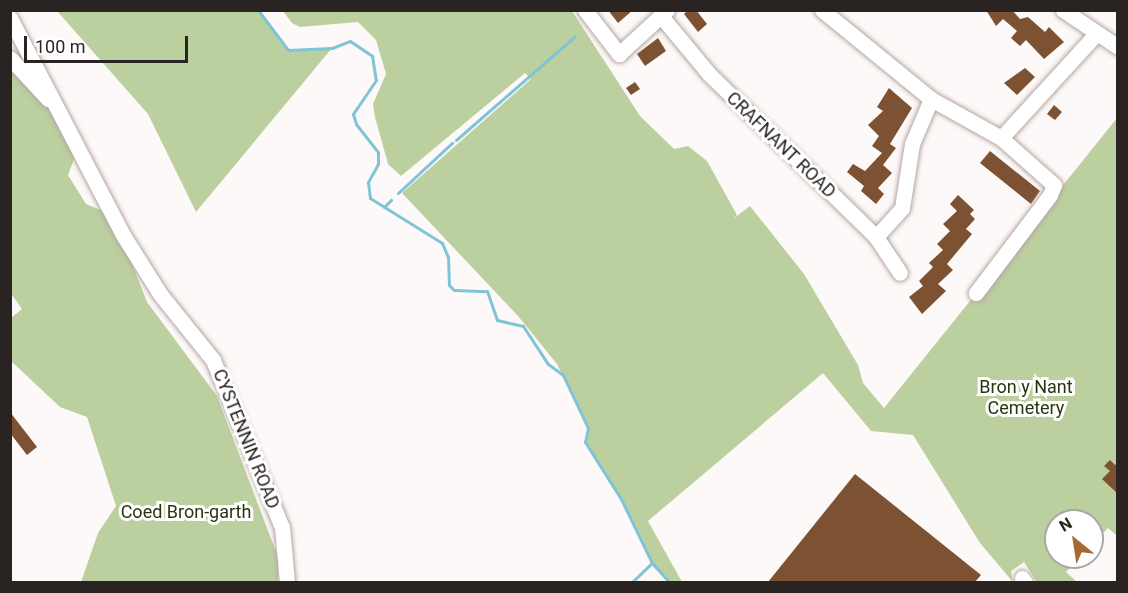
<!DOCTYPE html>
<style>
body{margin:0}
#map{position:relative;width:1128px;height:593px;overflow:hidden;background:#fdf9f8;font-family:Roboto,sans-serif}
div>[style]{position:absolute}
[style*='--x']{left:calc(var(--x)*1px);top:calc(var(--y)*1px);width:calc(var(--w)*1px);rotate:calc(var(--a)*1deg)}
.green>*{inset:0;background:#bbcf9f}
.stream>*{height:3px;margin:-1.5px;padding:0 1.5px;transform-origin:1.5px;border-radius:1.5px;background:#7fc4d7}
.building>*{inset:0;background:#7d5232}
.roads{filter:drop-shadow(0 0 2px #b5a6a1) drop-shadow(0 0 2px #b5a6a1)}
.minor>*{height:15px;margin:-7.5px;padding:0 7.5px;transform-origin:7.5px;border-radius:7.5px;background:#fff}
span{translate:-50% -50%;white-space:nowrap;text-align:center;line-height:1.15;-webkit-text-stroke:6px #fff;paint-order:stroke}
.street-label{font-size:18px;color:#292422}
.park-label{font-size:18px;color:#28360f}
.frame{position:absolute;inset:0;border:12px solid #292422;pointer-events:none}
.north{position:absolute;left:1044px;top:509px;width:60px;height:60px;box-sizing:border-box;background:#fff;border:2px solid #a9a7a7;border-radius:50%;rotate:330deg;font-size:16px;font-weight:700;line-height:24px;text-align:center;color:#292422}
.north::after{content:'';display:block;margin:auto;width:21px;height:27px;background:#a7692f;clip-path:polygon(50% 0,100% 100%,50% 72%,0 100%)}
.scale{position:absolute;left:24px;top:36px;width:164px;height:27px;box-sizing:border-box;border:3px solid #292422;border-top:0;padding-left:8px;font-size:18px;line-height:21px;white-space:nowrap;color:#292422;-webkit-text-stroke:4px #fff;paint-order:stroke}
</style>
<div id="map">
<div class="green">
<i style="clip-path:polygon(57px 11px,258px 11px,288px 50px,332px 48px,196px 212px,148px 114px)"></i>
<i style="clip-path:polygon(283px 11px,572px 11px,640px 116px,674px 149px,688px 146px,707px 161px,737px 215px,733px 219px,750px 206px,804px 274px,858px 365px,863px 383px,884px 408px,1117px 118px,1117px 536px,1108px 528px,1092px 545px,1092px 521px,1056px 521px,1056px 557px,1080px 557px,1066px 572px,1077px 582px,1037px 582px,1024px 562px,1011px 571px,1013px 582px,980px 543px,913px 435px,871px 431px,823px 373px,648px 521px,682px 582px,669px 582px,652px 563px,621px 499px,585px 442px,588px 427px,557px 364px,518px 316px,402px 193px,531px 79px,525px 73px,401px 176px,388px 164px,375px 117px,373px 104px,386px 74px,376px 40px,358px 22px,300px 27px,292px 23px)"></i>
<i style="clip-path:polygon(10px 58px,79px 147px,68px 175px,86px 204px,113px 215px,147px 302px,217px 396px,278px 557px,278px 582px,81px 582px,98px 533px,116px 506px,87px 417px,60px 407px,11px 361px,11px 318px,22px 309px,10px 292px)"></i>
</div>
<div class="stream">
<i style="--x:258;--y:10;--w:50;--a:53.1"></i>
<i style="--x:288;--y:50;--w:44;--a:-2.6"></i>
<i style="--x:332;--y:48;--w:19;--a:-21"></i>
<i style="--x:350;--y:41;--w:27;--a:34"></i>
<i style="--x:372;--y:56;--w:24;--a:81"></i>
<i style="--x:376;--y:80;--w:41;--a:124.1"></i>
<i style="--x:353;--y:114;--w:10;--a:73"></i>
<i style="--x:356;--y:124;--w:36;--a:52"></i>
<i style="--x:378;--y:152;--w:12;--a:90"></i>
<i style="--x:378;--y:164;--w:21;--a:119"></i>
<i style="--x:368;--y:182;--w:16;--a:83"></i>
<i style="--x:370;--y:198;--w:85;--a:32"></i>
<i style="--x:442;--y:243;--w:15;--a:67"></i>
<i style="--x:448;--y:257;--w:28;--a:88"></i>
<i style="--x:449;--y:285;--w:7;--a:45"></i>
<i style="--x:454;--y:290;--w:33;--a:2"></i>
<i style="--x:487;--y:291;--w:31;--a:71"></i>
<i style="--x:497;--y:320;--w:27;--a:13"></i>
<i style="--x:523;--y:326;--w:45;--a:56.7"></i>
<i style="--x:548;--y:364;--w:19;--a:36"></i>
<i style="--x:563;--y:375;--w:59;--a:64.7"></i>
<i style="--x:588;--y:428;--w:14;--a:102"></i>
<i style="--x:585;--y:442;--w:67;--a:57.7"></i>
<i style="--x:621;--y:499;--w:71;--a:64.2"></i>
<i style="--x:652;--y:563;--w:25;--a:48"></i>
<i style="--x:456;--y:140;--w:157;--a:-41.1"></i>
<i style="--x:398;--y:193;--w:74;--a:-42.8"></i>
<i style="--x:384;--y:207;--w:10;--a:-45"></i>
<i style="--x:632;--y:582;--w:28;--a:-44"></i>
</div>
<div class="building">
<i style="clip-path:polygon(608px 10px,633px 10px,618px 23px)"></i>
<i style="clip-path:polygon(688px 10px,696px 10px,707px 24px,698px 32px,684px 14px)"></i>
<i style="clip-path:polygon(986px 10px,1012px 10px,1020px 19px,1028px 17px,1045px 32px,1049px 27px,1064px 42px,1044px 59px,1026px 40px,1020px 46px,1011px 38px,1017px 31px,1003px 19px,996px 26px)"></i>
<i style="clip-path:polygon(658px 38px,666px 51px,645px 66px,637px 54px)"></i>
<i style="clip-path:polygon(1025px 68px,1035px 77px,1017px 95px,1004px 83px)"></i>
<i style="clip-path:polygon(635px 82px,640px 89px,631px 95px,626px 88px)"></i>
<i style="clip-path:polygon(889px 88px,912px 108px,890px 144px,896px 148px,883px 165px,892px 173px,878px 188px,884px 194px,876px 204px,861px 191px,864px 186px,847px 172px,853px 164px,865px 171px,882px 153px,872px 146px,879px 136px,868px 125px,883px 111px,877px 107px)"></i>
<i style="clip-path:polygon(1054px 105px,1062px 112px,1055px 120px,1047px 114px)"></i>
<i style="clip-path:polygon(990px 151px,1040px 191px,1031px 204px,980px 163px)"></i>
<i style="clip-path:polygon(958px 195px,974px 210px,970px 214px,975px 219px,966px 229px,972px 234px,947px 264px,953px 270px,938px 284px,946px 291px,922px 314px,909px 297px,923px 286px,919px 281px,933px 267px,929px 263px,943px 250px,937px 244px,950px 231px,943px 224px,957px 211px,950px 204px)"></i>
<i style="clip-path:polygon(10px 412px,37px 447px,27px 455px,10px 433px)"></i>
<i style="clip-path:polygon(1110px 460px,1115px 465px,1118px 462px,1118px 494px,1102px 479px,1110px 471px,1104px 466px)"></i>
<i style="clip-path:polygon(855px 474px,981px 575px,975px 582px,768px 582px)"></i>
</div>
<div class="roads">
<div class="minor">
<i style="--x:585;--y:10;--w:56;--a:52.3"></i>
<i style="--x:619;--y:54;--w:65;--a:-42.5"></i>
<i style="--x:822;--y:10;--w:141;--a:39.2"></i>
<i style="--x:931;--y:99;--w:80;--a:29.1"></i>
<i style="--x:1001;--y:138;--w:71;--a:41.6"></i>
<i style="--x:1054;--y:185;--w:11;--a:112"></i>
<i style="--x:1050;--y:195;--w:123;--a:127.1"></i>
<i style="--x:1063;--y:10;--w:66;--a:33.9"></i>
<i style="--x:661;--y:16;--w:75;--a:50.4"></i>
<i style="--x:709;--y:74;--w:233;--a:44.3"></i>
<i style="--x:876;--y:237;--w:43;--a:56.3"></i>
<i style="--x:10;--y:18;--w:245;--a:62.5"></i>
<i style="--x:123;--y:235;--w:70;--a:57.9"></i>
<i style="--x:160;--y:294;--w:85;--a:51.2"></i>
<i style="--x:213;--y:360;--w:181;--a:67.6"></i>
<i style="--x:282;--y:527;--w:55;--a:84.8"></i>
<i style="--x:10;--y:58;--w:56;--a:47.2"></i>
<i style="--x:1001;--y:138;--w:142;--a:-47.6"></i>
<i style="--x:876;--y:237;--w:39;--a:-48"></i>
<i style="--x:902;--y:208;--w:65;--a:-81.1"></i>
<i style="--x:912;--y:144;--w:49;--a:-67.1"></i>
<i style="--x:1022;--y:578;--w:5;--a:53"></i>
</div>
</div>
<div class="street-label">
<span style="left:781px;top:145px;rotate:44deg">CRAFNANT ROAD</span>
<span style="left:246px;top:439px;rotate:68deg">CYSTENNIN ROAD</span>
</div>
<div class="park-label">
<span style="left:1026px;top:398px">Bron y Nant<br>Cemetery</span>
<span style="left:186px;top:512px">Coed Bron-garth</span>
</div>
<div class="frame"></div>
<div class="north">N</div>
<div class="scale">100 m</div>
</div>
